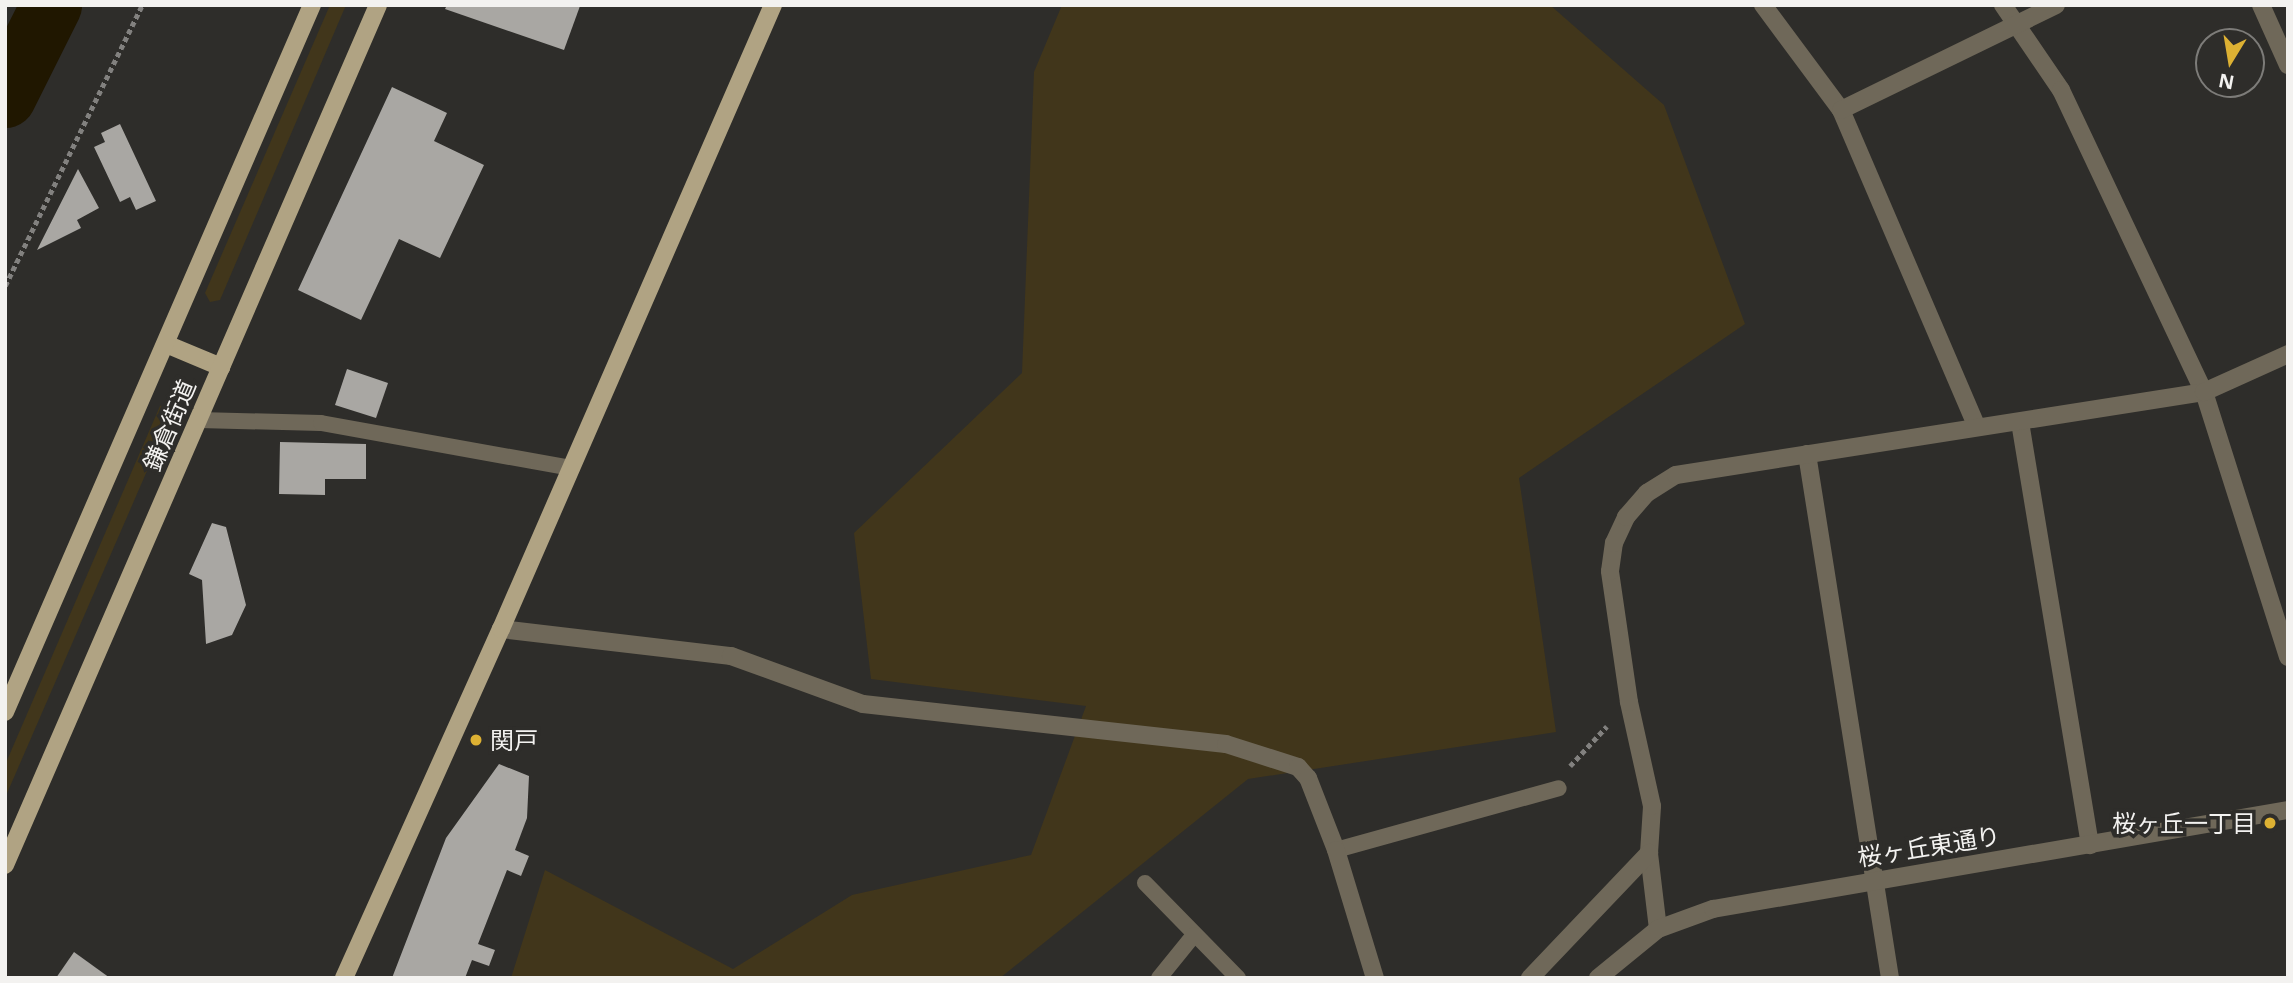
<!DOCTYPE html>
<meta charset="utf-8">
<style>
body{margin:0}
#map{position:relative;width:2293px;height:983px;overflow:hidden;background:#2e2d2a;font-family:"Open Sans","Noto Sans JP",sans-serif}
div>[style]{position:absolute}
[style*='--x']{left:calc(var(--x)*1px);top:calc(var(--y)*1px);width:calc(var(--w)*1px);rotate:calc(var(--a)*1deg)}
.green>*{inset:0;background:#41361b}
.river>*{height:61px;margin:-30.5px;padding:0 30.5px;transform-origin:30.5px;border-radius:30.5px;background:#201700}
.building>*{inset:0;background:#a9a7a3}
.path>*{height:4.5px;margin-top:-2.25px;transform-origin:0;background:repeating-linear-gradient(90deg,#82817f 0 5px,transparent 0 8.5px)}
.service>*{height:16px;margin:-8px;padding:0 8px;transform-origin:8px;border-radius:8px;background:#6f6859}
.minor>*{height:18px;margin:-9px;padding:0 9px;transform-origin:9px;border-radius:9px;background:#6f6859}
.primary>*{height:18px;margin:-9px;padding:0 9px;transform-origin:9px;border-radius:9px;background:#b0a383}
.dots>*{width:19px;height:19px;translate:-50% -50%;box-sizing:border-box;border:4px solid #2e2d2a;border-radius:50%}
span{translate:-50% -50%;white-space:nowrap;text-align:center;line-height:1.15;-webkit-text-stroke:7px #2e2d2a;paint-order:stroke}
.street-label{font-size:24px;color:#f3f2f0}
.poi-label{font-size:24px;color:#f3f2f0}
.left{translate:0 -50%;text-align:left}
.right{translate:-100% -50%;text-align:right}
.frame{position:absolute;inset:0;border:7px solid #f3f2f0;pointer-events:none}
.north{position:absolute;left:2195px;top:28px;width:70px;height:70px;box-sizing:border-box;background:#2e2d2a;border:2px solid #7d7c79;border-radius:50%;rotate:191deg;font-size:19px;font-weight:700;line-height:28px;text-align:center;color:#f3f2f0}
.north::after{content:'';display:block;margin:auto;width:24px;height:32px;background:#ddb133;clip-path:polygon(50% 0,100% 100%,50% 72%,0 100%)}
</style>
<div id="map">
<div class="green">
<i style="clip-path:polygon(330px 5px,346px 5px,220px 300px,210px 302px,205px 293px)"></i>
<i style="clip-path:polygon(1062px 5px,1550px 5px,1664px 105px,1745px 324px,1519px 478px,1556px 732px,1248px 779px,1000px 978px,511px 978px,545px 870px,733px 969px,852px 895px,1031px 855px,1086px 706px,871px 679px,854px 533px,1022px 373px,1034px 72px)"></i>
<i style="clip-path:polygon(170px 404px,173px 411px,5px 798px,5px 765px,160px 406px)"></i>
</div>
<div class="river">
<i style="--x:5;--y:97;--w:103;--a:-63.4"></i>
</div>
<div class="building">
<i style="clip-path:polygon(447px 5px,578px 5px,580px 6px,564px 50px,445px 9px)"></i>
<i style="clip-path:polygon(392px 87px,447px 113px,434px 141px,484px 165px,440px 258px,399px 239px,361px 320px,298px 290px)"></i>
<i style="clip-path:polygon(120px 124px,156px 201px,136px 210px,130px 197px,120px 202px,94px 147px,105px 142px,101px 133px)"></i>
<i style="clip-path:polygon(78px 169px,99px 208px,77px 220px,81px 228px,37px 250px)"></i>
<i style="clip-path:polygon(347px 369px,388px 383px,376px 418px,335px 405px)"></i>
<i style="clip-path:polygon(280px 442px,366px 444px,366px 479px,325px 479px,325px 495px,279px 494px)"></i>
<i style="clip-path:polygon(212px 523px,226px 527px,246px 605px,232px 635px,206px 644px,202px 580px,189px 574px)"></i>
<i style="clip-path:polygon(499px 764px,529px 776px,527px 818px,515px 850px,529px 856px,521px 876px,507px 870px,478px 944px,495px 950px,489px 966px,472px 960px,465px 978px,392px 978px,446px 838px)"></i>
<i style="clip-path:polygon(74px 952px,110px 978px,56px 978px)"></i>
</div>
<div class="path">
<i style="--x:5;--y:286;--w:313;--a:-64"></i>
<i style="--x:1570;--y:766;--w:54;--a:-47.2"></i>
</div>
<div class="service">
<i style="--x:199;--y:420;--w:122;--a:1.4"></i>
<i style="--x:321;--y:423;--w:255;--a:10.2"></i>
<i style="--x:1336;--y:850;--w:231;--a:-15.5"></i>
<i style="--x:1145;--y:883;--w:133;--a:45.6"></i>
<i style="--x:1159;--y:978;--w:55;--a:-50.9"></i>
</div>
<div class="minor">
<i style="--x:1763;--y:5;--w:131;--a:53.4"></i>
<i style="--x:1841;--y:110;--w:343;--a:66.8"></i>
<i style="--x:2003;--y:5;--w:103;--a:55.7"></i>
<i style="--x:2061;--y:90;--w:334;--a:64.7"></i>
<i style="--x:2204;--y:392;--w:278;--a:72.4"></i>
<i style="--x:2261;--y:5;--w:66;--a:65.8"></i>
<i style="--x:1841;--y:110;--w:239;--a:-26"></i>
<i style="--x:2020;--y:422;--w:429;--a:80.6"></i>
<i style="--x:1807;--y:454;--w:531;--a:81"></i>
<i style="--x:501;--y:629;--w:232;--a:6.7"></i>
<i style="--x:731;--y:656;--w:140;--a:20"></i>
<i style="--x:863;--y:704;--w:365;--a:6.3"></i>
<i style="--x:1226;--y:744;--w:76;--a:17.7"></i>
<i style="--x:1298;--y:767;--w:15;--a:48"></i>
<i style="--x:1308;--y:778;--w:77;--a:68.7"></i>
<i style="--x:1336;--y:850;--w:134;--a:73.1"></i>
<i style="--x:1658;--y:929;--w:77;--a:-96.8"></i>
<i style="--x:1649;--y:853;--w:47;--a:-86.3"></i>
<i style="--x:1652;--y:806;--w:107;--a:-102.5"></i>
<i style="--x:1629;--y:702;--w:132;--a:-98.3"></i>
<i style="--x:1610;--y:571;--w:28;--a:-82"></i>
<i style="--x:1614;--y:543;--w:29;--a:-65"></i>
<i style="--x:1626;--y:517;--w:32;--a:-49"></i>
<i style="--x:1647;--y:493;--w:34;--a:-32"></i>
<i style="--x:1676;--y:475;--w:534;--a:-8.93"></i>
<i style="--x:2204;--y:392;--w:92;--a:-24.3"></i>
<i style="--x:1530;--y:978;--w:173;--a:-46.4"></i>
<i style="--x:1598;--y:978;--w:77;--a:-39.2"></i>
<i style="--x:1658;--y:929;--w:59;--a:-20"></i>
<i style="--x:1713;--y:909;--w:583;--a:-9.77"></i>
</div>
<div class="primary">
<i style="--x:166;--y:344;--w:60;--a:22.7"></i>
<i style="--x:5;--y:712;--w:771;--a:-66.53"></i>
<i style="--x:5;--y:865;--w:937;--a:-66.55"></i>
<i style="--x:344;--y:978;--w:383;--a:-65.8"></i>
<i style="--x:501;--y:629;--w:681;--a:-66.45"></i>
</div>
<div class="dots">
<i style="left:476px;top:740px;background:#ddb133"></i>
<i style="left:2270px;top:823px;background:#ddb133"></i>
</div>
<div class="street-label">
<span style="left:169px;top:425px;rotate:-67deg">鎌倉街道</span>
<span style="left:1929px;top:846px;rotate:-9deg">桜ヶ丘東通り</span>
</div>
<div class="poi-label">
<span class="left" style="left:490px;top:740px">関戸</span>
<span class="right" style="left:2256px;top:823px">桜ヶ丘一丁目</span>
</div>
<div class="frame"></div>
<div class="north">N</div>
</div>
